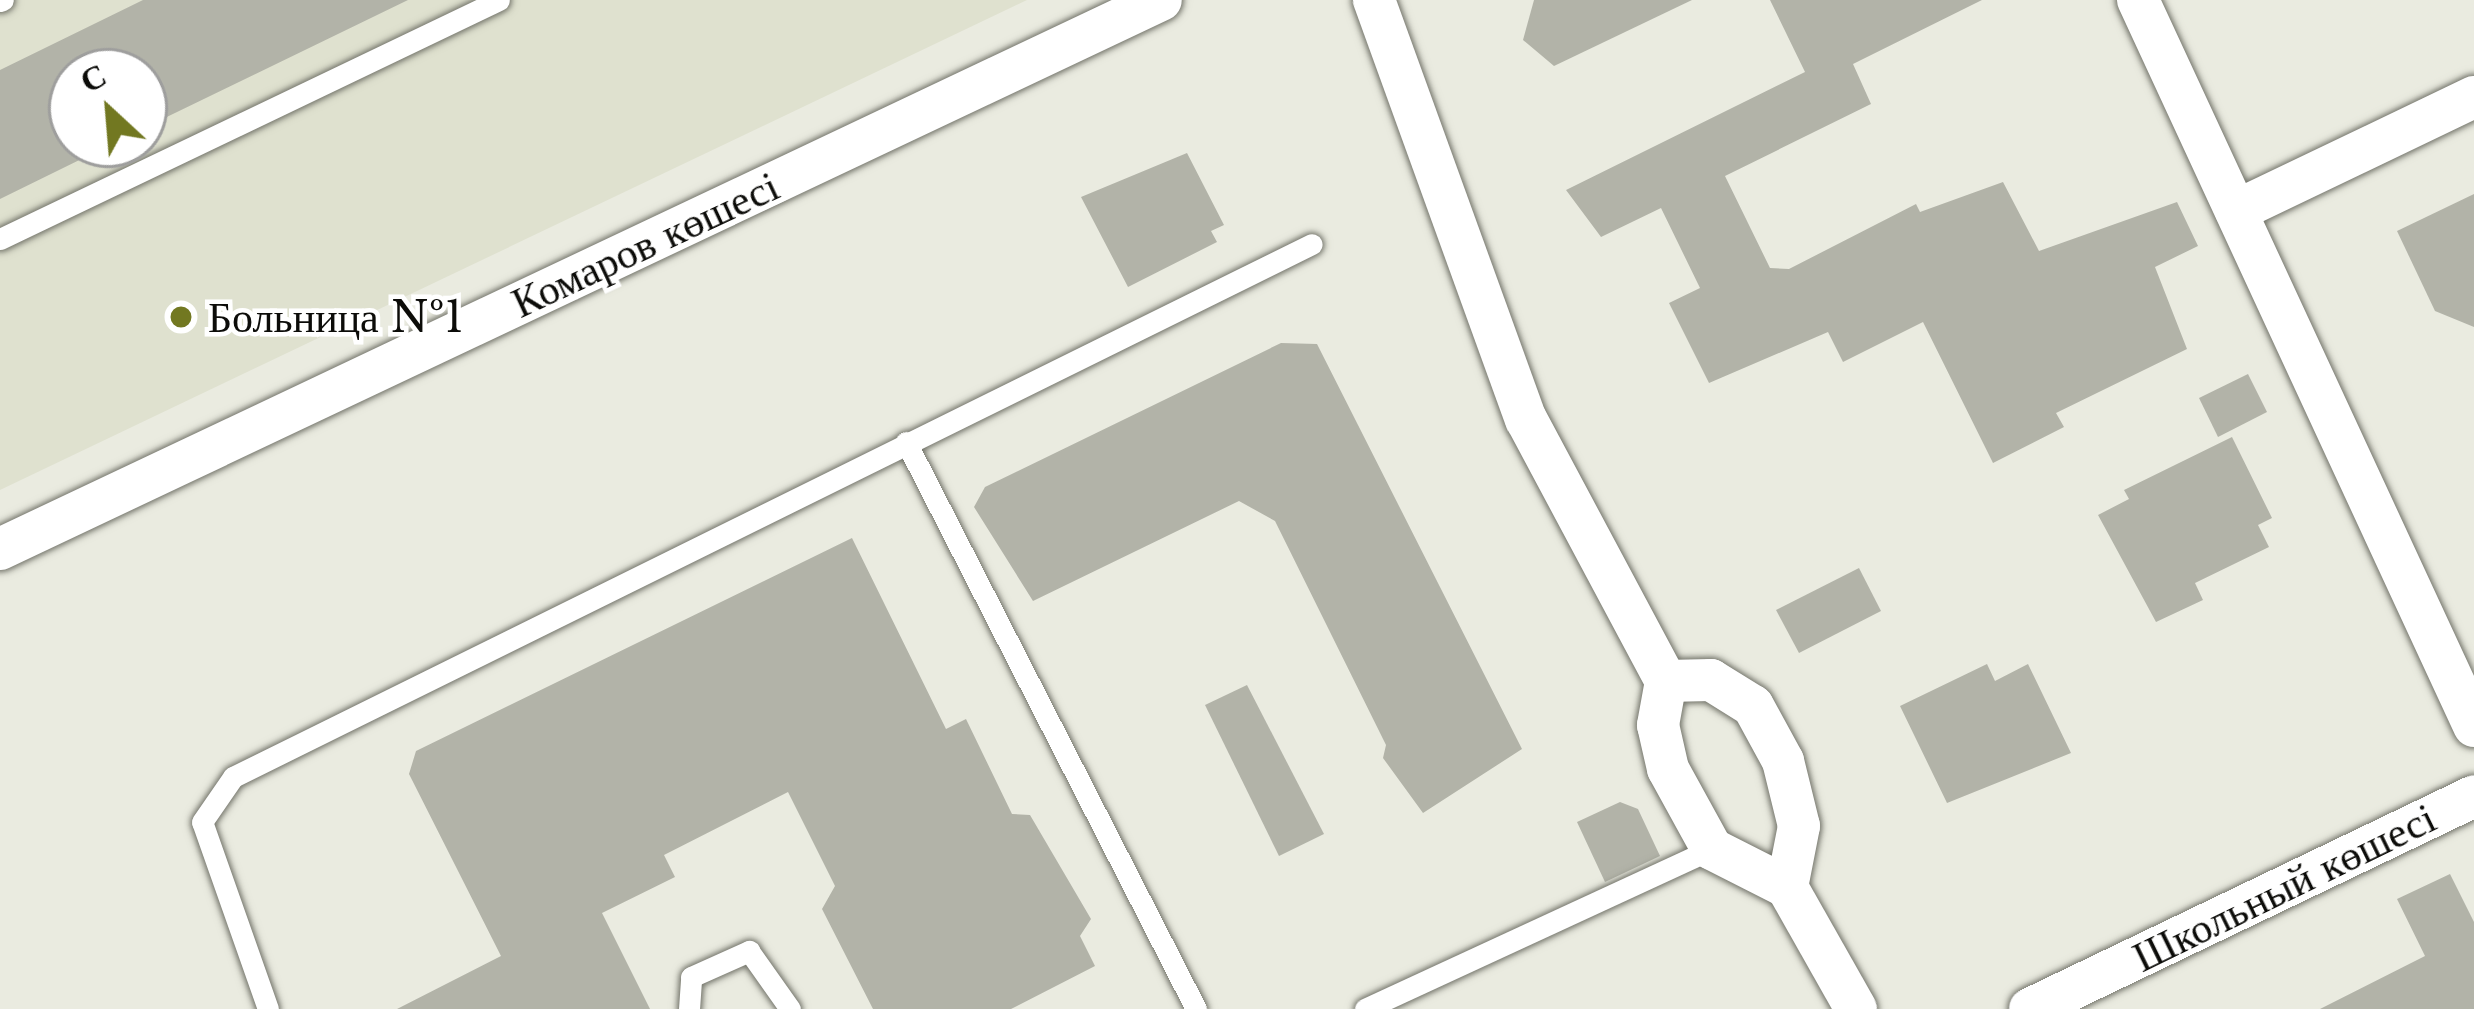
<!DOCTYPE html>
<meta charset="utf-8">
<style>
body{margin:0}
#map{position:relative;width:2474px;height:1009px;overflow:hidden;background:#eaebe0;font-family:"Libre Baskerville",serif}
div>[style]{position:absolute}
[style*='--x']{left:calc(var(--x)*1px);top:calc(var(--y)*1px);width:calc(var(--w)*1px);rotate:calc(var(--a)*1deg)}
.built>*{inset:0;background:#dfe1cf}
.building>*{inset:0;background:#b2b3a8}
.roads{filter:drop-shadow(0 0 3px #73746a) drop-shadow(0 0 3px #73746a)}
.lane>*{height:21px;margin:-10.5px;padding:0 10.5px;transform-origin:10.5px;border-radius:10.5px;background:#fff}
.street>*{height:42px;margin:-21px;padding:0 21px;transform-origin:21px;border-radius:21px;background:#fff}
.dots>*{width:33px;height:33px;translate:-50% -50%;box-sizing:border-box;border:6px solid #fff;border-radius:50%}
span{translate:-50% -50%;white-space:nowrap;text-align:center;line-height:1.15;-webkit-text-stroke:9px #fff;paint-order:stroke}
.street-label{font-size:42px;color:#0c0c09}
.poi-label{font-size:42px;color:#0c0c09}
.left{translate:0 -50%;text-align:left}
.north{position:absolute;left:48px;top:48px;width:120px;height:120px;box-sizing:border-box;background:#fff;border:3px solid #9e9e9d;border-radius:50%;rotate:334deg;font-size:33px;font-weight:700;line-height:48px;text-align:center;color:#0c0c09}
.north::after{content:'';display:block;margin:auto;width:42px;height:54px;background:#727821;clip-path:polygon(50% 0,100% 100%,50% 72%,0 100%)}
</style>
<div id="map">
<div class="built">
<i style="clip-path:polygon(evenodd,0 0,1027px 0,0 490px,0 0,72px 72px,144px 72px,144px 144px,72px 144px,72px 72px)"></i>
</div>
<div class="building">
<i style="clip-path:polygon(143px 0,408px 0,144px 128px,144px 72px,72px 72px,72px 144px,112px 144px,0 199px,0 70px)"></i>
<i style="clip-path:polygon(1534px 0,1692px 0,1554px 66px,1523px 40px)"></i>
<i style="clip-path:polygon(1770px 0,1982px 0,1853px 64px,1871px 104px,1725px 176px,1770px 268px,1789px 269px,1916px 204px,1920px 212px,2003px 182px,2039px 251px,2177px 202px,2198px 246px,2155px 267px,2187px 349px,2056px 413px,2064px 427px,1993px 463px,1923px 322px,1843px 362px,1828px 332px,1709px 383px,1669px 303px,1700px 288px,1661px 208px,1601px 237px,1566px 190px,1805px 72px)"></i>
<i style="clip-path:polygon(1187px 153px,1224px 225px,1211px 231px,1217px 242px,1128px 287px,1081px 197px)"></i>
<i style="clip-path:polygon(2474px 194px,2474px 327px,2435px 311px,2397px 231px)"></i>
<i style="clip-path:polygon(1281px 343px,1317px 344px,1522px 749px,1423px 813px,1383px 758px,1386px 745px,1275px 521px,1239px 501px,1033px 601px,974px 507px,985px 487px)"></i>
<i style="clip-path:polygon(2248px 374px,2267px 412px,2218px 437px,2199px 398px)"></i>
<i style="clip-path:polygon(2232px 437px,2272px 518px,2258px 525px,2269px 547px,2195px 583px,2203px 600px,2156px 622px,2098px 515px,2129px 499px,2124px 490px)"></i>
<i style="clip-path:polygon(852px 538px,946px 729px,966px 719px,1012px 814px,1030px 815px,1091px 919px,1080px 936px,1095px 966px,1011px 1009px,873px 1009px,822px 909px,835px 886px,788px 792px,664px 855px,675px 877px,602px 913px,650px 1009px,397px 1009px,501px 956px,409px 774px,416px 751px)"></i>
<i style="clip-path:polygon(1859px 568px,1881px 611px,1799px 653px,1776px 610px)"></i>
<i style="clip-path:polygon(1987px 664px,1995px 681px,2028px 664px,2071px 753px,1947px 803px,1900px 706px)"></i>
<i style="clip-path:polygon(1247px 685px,1324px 834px,1279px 856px,1205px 705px)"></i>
<i style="clip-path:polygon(1620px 802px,1638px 809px,1660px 856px,1605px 882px,1577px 822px)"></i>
<i style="clip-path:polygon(2450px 874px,2474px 922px,2474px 1009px,2320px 1009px,2425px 956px,2397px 899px)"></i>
</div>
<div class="roads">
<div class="lane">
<i style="--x:0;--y:1;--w:3;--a:-18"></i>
<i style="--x:0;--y:239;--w:553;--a:-25.59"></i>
<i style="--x:906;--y:442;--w:637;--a:62.91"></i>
<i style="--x:268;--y:1009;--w:198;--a:-109.4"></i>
<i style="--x:202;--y:822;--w:55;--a:-55.4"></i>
<i style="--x:233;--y:777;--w:1203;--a:-26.29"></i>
<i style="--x:689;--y:1009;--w:32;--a:-86"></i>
<i style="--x:691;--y:977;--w:64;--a:-24.1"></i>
<i style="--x:749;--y:951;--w:71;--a:54.7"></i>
<i style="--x:1365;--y:1009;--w:382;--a:-24.8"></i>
</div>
<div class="street">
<i style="--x:1374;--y:0;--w:446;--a:70.1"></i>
<i style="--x:1526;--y:419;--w:297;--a:61.9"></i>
<i style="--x:1666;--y:681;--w:45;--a:100.3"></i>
<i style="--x:1658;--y:725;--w:45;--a:77.2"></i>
<i style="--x:1668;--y:769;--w:91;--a:61.2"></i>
<i style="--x:1712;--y:849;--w:84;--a:26.9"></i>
<i style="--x:1787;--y:887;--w:140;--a:60.5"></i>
<i style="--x:2138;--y:0;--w:800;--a:65.16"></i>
<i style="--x:2236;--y:211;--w:264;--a:-25.6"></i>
<i style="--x:0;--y:549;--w:1284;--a:-25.31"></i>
<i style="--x:1666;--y:681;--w:45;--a:-1.3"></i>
<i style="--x:1711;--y:680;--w:49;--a:31.8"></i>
<i style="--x:1753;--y:706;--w:63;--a:61.4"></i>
<i style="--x:1783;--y:761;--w:67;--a:76.2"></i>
<i style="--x:1799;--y:826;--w:62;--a:101.1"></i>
<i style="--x:2030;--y:1009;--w:492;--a:-25.6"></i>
</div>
</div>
<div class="dots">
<i style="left:181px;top:317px;background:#727821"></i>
</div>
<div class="street-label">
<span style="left:645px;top:244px;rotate:-25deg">Комаров көшесі</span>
<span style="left:2284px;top:887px;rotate:-26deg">Школьный көшесі</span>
</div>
<div class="poi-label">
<span class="left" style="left:208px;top:317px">Больница №1</span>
</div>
<div class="north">С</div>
</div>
